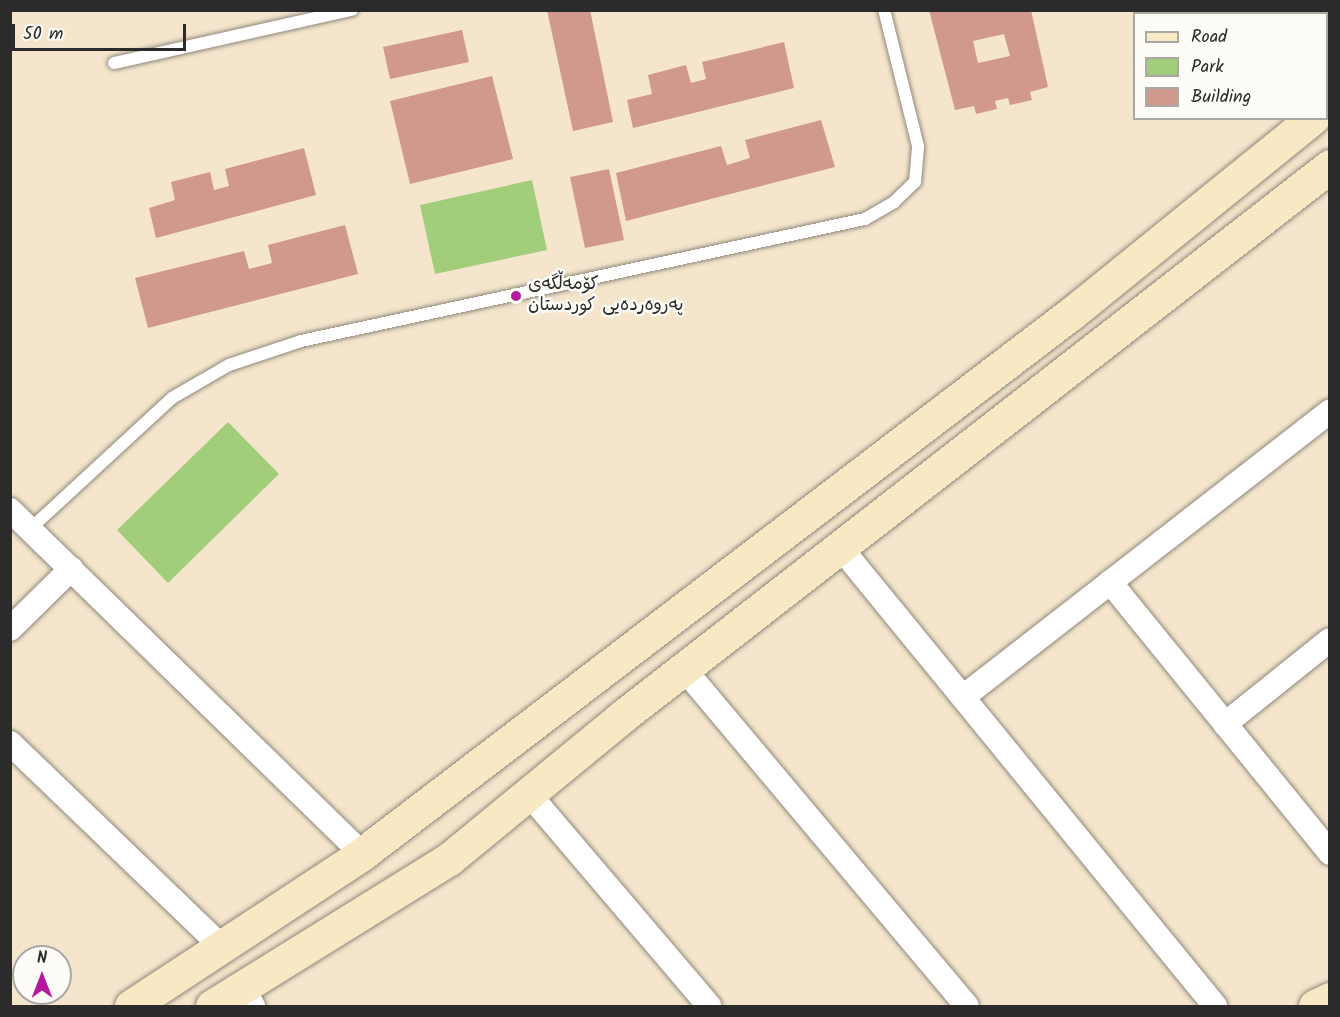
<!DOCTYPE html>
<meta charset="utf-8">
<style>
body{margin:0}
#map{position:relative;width:1340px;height:1017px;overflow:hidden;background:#f4e5cc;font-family:Kalam,"Playpen Sans Arabic",sans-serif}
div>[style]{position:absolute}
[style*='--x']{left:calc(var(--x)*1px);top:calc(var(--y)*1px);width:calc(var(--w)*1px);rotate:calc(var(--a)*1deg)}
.green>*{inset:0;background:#a2ce7b}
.building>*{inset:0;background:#d1998d}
.roads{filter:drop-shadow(0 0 2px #90887c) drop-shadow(0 0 2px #90887c)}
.lane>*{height:12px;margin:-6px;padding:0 6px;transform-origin:6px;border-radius:6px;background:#fff}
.street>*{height:24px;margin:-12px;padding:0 12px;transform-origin:12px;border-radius:12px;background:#fff}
.secondary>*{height:33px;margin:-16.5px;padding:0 16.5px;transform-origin:16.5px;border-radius:16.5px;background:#f8e8c3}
.dots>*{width:16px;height:16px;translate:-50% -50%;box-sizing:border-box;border:3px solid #fdfcf7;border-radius:50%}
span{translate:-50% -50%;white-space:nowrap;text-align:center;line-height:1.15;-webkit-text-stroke:5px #fdfcf7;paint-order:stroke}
.poi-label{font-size:18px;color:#2b2b2b}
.left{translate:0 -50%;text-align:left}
.frame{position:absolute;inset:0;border:12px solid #2b2b2b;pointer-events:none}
.legend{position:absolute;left:1133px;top:12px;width:195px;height:108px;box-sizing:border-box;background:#fdfcf7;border:2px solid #a9a8a5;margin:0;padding:8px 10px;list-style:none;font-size:18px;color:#2b2b2b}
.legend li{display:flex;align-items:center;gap:12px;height:30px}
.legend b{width:30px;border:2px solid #a9a8a5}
.north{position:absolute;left:12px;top:945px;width:60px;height:60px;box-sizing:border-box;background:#fdfcf7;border:2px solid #a9a8a5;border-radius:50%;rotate:0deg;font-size:16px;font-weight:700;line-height:24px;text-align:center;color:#2b2b2b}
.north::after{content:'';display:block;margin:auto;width:21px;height:27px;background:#b5179e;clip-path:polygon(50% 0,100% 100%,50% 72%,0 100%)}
.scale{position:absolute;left:12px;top:24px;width:174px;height:27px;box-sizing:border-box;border:3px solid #2b2b2b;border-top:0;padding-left:8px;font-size:18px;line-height:21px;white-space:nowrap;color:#2b2b2b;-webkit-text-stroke:4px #fdfcf7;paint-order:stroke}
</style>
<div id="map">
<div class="green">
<i style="clip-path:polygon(532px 180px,547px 250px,435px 274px,420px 205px)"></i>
<i style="clip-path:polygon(228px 422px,279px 474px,168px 583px,117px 530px)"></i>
</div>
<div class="building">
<i style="clip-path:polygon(547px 10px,590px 10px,613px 122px,573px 131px)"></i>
<i style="clip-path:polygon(evenodd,929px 10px,1031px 10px,1048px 87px,1030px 92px,1032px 100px,1010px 105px,1008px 98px,995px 101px,997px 109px,976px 114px,974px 106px,955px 110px,929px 10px,1004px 34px,1010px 56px,978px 63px,973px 41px,1004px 34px)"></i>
<i style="clip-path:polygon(462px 30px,469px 62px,390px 79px,383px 47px)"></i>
<i style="clip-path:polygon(784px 42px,794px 88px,633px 128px,627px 100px,652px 94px,648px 75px,686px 65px,691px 83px,706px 79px,702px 62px)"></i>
<i style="clip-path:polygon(492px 76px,513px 159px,410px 184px,390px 101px)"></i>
<i style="clip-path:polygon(821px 120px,835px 167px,626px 221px,616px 173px,721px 146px,727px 165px,750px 158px,745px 140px)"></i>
<i style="clip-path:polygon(304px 148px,316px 195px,156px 238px,149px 208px,175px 200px,171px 182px,210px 172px,214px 190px,229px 186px,225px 169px)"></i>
<i style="clip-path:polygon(609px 169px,624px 240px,585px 248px,570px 177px)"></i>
<i style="clip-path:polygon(345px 225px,358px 274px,148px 328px,135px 278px,244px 251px,249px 269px,272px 263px,268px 245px)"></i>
</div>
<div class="roads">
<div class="lane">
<i style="--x:114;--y:63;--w:244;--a:-12.6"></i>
<i style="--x:30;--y:529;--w:193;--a:-42.7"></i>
<i style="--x:172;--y:398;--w:66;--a:-30.1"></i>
<i style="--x:229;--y:365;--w:76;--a:-18.4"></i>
<i style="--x:301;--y:341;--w:577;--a:-12.21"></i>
<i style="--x:865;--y:219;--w:34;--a:-30"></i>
<i style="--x:894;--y:202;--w:29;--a:-44"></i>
<i style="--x:915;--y:182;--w:36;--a:-85"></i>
<i style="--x:918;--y:146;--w:140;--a:-104"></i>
</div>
<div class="street">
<i style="--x:10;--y:510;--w:492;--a:44.3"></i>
<i style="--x:840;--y:547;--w:593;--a:50.75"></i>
<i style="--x:1110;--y:582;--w:349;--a:50.9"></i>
<i style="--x:10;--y:629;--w:86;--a:-44.5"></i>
<i style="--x:684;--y:669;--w:440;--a:50"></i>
<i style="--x:963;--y:697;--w:465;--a:-37.9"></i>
<i style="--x:1225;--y:724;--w:134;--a:-38.7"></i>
<i style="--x:10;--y:743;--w:298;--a:43.9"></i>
<i style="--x:528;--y:793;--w:280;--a:49.6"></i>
<i style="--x:243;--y:988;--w:21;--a:61"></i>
</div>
<div class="secondary">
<i style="--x:1227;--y:10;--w:4;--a:63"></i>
<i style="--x:1282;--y:10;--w:4;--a:63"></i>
<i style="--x:1326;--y:65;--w:6;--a:45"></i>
<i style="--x:131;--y:1006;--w:277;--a:-33.3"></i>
<i style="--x:362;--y:854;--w:893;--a:-37.31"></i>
<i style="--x:1072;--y:313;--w:310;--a:-39"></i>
<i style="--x:212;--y:1006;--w:279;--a:-31.8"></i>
<i style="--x:449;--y:859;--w:225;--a:-39.4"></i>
<i style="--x:623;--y:716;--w:896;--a:-37.88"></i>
<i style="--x:1315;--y:1006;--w:17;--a:-25"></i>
</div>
</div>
<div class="dots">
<i style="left:516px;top:296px;background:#b5179e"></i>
</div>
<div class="poi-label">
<span class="left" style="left:528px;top:296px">كۆمەڵگەی<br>پەروەردەیی كوردستان</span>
</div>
<div class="frame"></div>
<ul class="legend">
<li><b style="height:8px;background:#f8e8c3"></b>Road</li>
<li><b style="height:16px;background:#a2ce7b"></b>Park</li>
<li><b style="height:16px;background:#d1998d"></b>Building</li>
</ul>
<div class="north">N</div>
<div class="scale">50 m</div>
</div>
